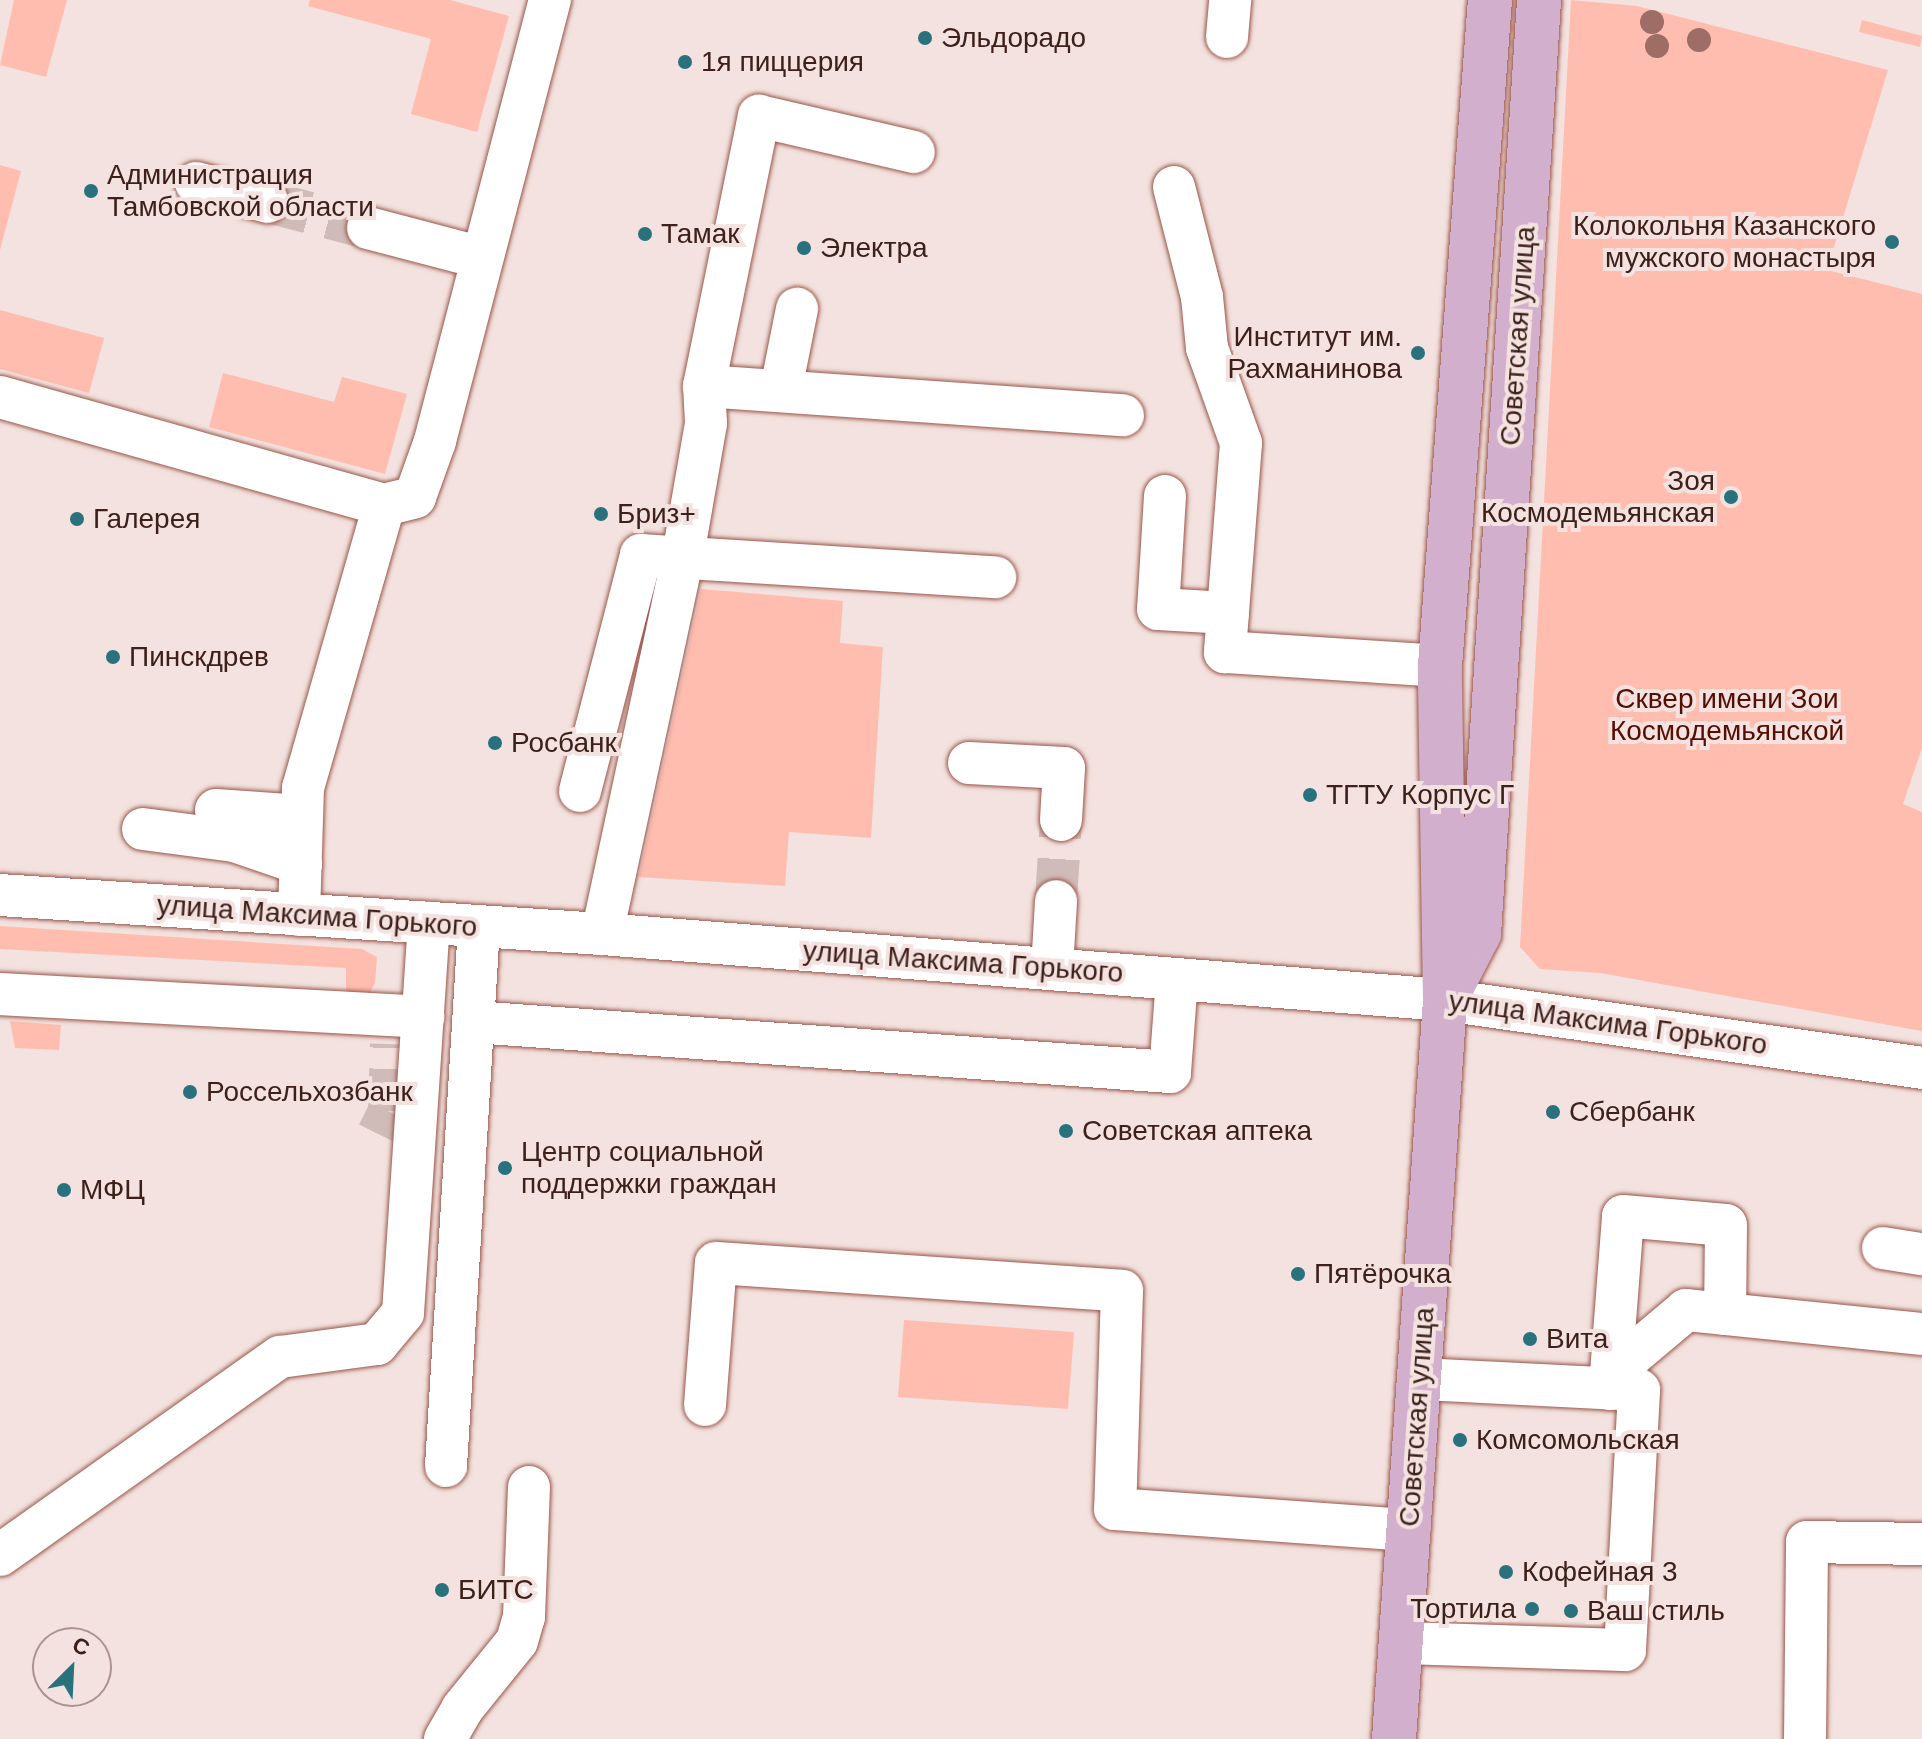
<!DOCTYPE html>
<meta charset="utf-8">
<style>
body{margin:0}
#map{position:relative;width:1922px;height:1739px;overflow:hidden;background:#f3e2df;font-family:Arial,sans-serif}
div>[style]{position:absolute}
[style*='--x']{left:calc(var(--x)*1px);top:calc(var(--y)*1px);width:calc(var(--w)*1px);rotate:calc(var(--a)*1deg)}
.green>*{inset:0;background:#ffbdaf}
.minor-tunnel>*{height:42px;margin-top:-21px;transform-origin:0;background:repeating-linear-gradient(90deg,#cfbbb8 0 42px,transparent 0 63px)}
.roads{filter:drop-shadow(0 0 2px #9b5548) drop-shadow(0 0 2px #9b5548)}
.minor>*{height:42px;margin:-21px;padding:0 21px;transform-origin:21px;border-radius:21px;background:#fff}
.major>*{height:44px;margin:-22px;padding:0 22px;transform-origin:22px;border-radius:22px;background:#d3afce}
.trees>*{width:24px;height:24px;margin:-12px;border-radius:50%;background:#9d6d66}
.dots>*{width:22px;height:22px;translate:-50% -50%;box-sizing:border-box;border:4px solid #f3e2df;border-radius:50%}
span{translate:-50% -50%;white-space:nowrap;text-align:center;line-height:1.15;-webkit-text-stroke:8px #f3e2df;paint-order:stroke}
.poi-label{font-size:28px;color:#3e201a}
.left{translate:0 -50%;text-align:left}
.right{translate:-100% -50%;text-align:right}
.street-label{font-size:28px;color:#3e201a}
.park-label{font-size:28px;color:#560d03}
.north{position:absolute;left:32px;top:1627px;width:80px;height:80px;box-sizing:border-box;background:#f3e2df;border:2px solid #ab9490;border-radius:50%;rotate:24deg;font-size:22px;font-weight:700;line-height:32px;text-align:center;color:#3e201a}
.north::after{content:'';display:block;margin:auto;width:28px;height:36px;background:#2a717e;clip-path:polygon(50% 0,100% 100%,50% 72%,0 100%)}
</style>
<div id="map">
<div class="green">
<i style="clip-path:polygon(14px 0,67px 0,46px 77px,0 65px)"></i>
<i style="clip-path:polygon(310px 0,450px 0,509px 16px,477px 132px,411px 114px,431px 39px,308px 6px)"></i>
<i style="clip-path:polygon(1571px 0,1637px 6px,1888px 70px,1827px 270px,1922px 294px,1922px 748px,1903px 804px,1922px 812px,1922px 1031px,1600px 973px,1540px 969px,1520px 947px)"></i>
<i style="clip-path:polygon(1862px 20px,1922px 36px,1920px 47px,1859px 32px)"></i>
<i style="clip-path:polygon(0 165px,21px 171px,0 250px)"></i>
<i style="clip-path:polygon(0 310px,104px 338px,89px 393px,0 369px)"></i>
<i style="clip-path:polygon(223px 373px,334px 402px,342px 377px,407px 394px,385px 474px,209px 427px)"></i>
<i style="clip-path:polygon(701px 589px,843px 601px,840px 643px,883px 647px,871px 838px,789px 832px,785px 886px,639px 877px)"></i>
<i style="clip-path:polygon(0 926px,362px 949px,377px 957px,375px 983px,369px 995px,346px 996px,346px 968px,0 949px)"></i>
<i style="clip-path:polygon(10px 1021px,61px 1025px,59px 1050px,15px 1048px)"></i>
<i style="clip-path:polygon(904px 1320px,1074px 1332px,1068px 1409px,898px 1397px)"></i>
</div>
<div class="minor-tunnel">
<i style="--x:268;--y:202;--w:103;--a:14.6"></i>
<i style="--x:1056;--y:901;--w:81;--a:-86.5"></i>
<i style="--x:378;--y:1134;--w:25;--a:-64"></i>
<i style="--x:389;--y:1111;--w:67;--a:-88.3"></i>
</div>
<div class="roads">
<div class="minor">
<i style="--x:1227;--y:37;--w:37;--a:-85"></i>
<i style="--x:196;--y:183;--w:74;--a:14.8"></i>
<i style="--x:1174;--y:187;--w:114;--a:75.7"></i>
<i style="--x:1202;--y:297;--w:51;--a:84.4"></i>
<i style="--x:1207;--y:348;--w:101;--a:70.3"></i>
<i style="--x:1241;--y:443;--w:210;--a:94.4"></i>
<i style="--x:1225;--y:652;--w:215;--a:3.7"></i>
<i style="--x:368;--y:228;--w:118;--a:14.7"></i>
<i style="--x:704;--y:386;--w:420;--a:4"></i>
<i style="--x:781;--y:389;--w:82;--a:-78.7"></i>
<i style="--x:0;--y:397;--w:399;--a:15.7"></i>
<i style="--x:384;--y:505;--w:32;--a:-14"></i>
<i style="--x:415;--y:497;--w:59;--a:-70.3"></i>
<i style="--x:435;--y:441;--w:456;--a:-75.4"></i>
<i style="--x:1165;--y:496;--w:113;--a:93.5"></i>
<i style="--x:1158;--y:609;--w:70;--a:3.3"></i>
<i style="--x:969;--y:763;--w:95;--a:3"></i>
<i style="--x:1064;--y:768;--w:52;--a:93.3"></i>
<i style="--x:580;--y:791;--w:244;--a:-75.5"></i>
<i style="--x:641;--y:555;--w:355;--a:3.6"></i>
<i style="--x:216;--y:810;--w:86;--a:4"></i>
<i style="--x:143;--y:829;--w:92;--a:7.5"></i>
<i style="--x:234;--y:841;--w:71;--a:18.9"></i>
<i style="--x:0;--y:895;--w:603;--a:3.71"></i>
<i style="--x:602;--y:934;--w:846;--a:4.48"></i>
<i style="--x:1445;--y:1000;--w:482;--a:8.1"></i>
<i style="--x:299;--y:915;--w:127;--a:-88.2"></i>
<i style="--x:303;--y:788;--w:294;--a:-74"></i>
<i style="--x:602;--y:934;--w:381;--a:-77.9"></i>
<i style="--x:682;--y:561;--w:140;--a:-80.1"></i>
<i style="--x:706;--y:423;--w:37;--a:-93"></i>
<i style="--x:704;--y:386;--w:276;--a:-78.5"></i>
<i style="--x:759;--y:116;--w:159;--a:13.1"></i>
<i style="--x:1052;--y:969;--w:68;--a:-86.6"></i>
<i style="--x:0;--y:994;--w:424;--a:3.1"></i>
<i style="--x:474;--y:1022;--w:698;--a:4.11"></i>
<i style="--x:1170;--y:1072;--w:93;--a:-85.7"></i>
<i style="--x:1883;--y:1248;--w:39;--a:9"></i>
<i style="--x:1611;--y:1373;--w:157;--a:-85.6"></i>
<i style="--x:1623;--y:1216;--w:103;--a:5"></i>
<i style="--x:1726;--y:1225;--w:89;--a:90.6"></i>
<i style="--x:1610;--y:1389;--w:16;--a:-86"></i>
<i style="--x:1611;--y:1373;--w:98;--a:-40"></i>
<i style="--x:1686;--y:1310;--w:237;--a:5.8"></i>
<i style="--x:705;--y:1405;--w:142;--a:-85.6"></i>
<i style="--x:716;--y:1263;--w:407;--a:3.9"></i>
<i style="--x:1122;--y:1291;--w:218;--a:91.8"></i>
<i style="--x:1115;--y:1509;--w:295;--a:4.1"></i>
<i style="--x:446;--y:1466;--w:541;--a:-86.5"></i>
<i style="--x:0;--y:1555;--w:343;--a:-35.3"></i>
<i style="--x:280;--y:1357;--w:98;--a:-7.6"></i>
<i style="--x:377;--y:1344;--w:40;--a:-50"></i>
<i style="--x:403;--y:1313;--w:391;--a:-86.2"></i>
<i style="--x:1401;--y:1643;--w:224;--a:1.8"></i>
<i style="--x:1625;--y:1650;--w:260;--a:-86.9"></i>
<i style="--x:1639;--y:1390;--w:219;--a:-177.1"></i>
<i style="--x:445;--y:1739;--w:34;--a:-60"></i>
<i style="--x:462;--y:1709;--w:87;--a:-51"></i>
<i style="--x:517;--y:1641;--w:25;--a:-74"></i>
<i style="--x:524;--y:1617;--w:130;--a:-87.8"></i>
<i style="--x:1805;--y:1739;--w:197;--a:-89.4"></i>
<i style="--x:1807;--y:1542;--w:115;--a:1"></i>
</div>
<div class="major">
<i style="--x:1448;--y:994;--w:68;--a:-62.7"></i>
<i style="--x:1479;--y:934;--w:936;--a:-86.32"></i>
<i style="--x:1394;--y:1739;--w:741;--a:-86.05"></i>
<i style="--x:1445;--y:1000;--w:334;--a:-90.9"></i>
<i style="--x:1440;--y:666;--w:668;--a:-85.71"></i>
</div>
</div>
<div class="trees">
<i style="left:1652px;top:22px"></i>
<i style="left:1699px;top:40px"></i>
<i style="left:1657px;top:46px"></i>
</div>
<div class="dots">
<i style="left:925px;top:38px;background:#2a717e"></i>
<i style="left:685px;top:62px;background:#2a717e"></i>
<i style="left:91px;top:191px;background:#2a717e"></i>
<i style="left:645px;top:234px;background:#2a717e"></i>
<i style="left:1892px;top:242px;background:#2a717e"></i>
<i style="left:804px;top:248px;background:#2a717e"></i>
<i style="left:1418px;top:353px;background:#2a717e"></i>
<i style="left:1731px;top:497px;background:#2a717e"></i>
<i style="left:601px;top:514px;background:#2a717e"></i>
<i style="left:77px;top:519px;background:#2a717e"></i>
<i style="left:113px;top:657px;background:#2a717e"></i>
<i style="left:495px;top:743px;background:#2a717e"></i>
<i style="left:1310px;top:795px;background:#2a717e"></i>
<i style="left:190px;top:1092px;background:#2a717e"></i>
<i style="left:1553px;top:1112px;background:#2a717e"></i>
<i style="left:1066px;top:1131px;background:#2a717e"></i>
<i style="left:505px;top:1168px;background:#2a717e"></i>
<i style="left:64px;top:1190px;background:#2a717e"></i>
<i style="left:1298px;top:1274px;background:#2a717e"></i>
<i style="left:1530px;top:1339px;background:#2a717e"></i>
<i style="left:1460px;top:1440px;background:#2a717e"></i>
<i style="left:1506px;top:1572px;background:#2a717e"></i>
<i style="left:442px;top:1590px;background:#2a717e"></i>
<i style="left:1532px;top:1609px;background:#2a717e"></i>
<i style="left:1571px;top:1611px;background:#2a717e"></i>
</div>
<div class="poi-label">
<span class="left" style="left:941px;top:38px">Эльдорадо</span>
<span class="left" style="left:701px;top:62px">1я пиццерия</span>
<span class="left" style="left:107px;top:191px">Администрация<br>Тамбовской области</span>
<span class="right" style="left:1876px;top:242px">Колокольня Казанского<br>мужского монастыря</span>
<span class="left" style="left:661px;top:234px">Тамак</span>
<span class="left" style="left:820px;top:248px">Электра</span>
<span class="right" style="left:1402px;top:353px">Институт им.<br>Рахманинова</span>
<span class="right" style="left:1715px;top:497px">Зоя<br>Космодемьянская</span>
<span class="left" style="left:617px;top:514px">Бриз+</span>
<span class="left" style="left:93px;top:519px">Галерея</span>
<span class="left" style="left:129px;top:657px">Пинскдрев</span>
<span class="left" style="left:511px;top:743px">Росбанк</span>
<span class="left" style="left:1326px;top:795px">ТГТУ Корпус Г</span>
<span class="left" style="left:206px;top:1092px">Россельхозбанк</span>
<span class="left" style="left:1569px;top:1112px">Сбербанк</span>
<span class="left" style="left:1082px;top:1131px">Советская аптека</span>
<span class="left" style="left:521px;top:1168px">Центр социальной<br>поддержки граждан</span>
<span class="left" style="left:80px;top:1190px">МФЦ</span>
<span class="left" style="left:1314px;top:1274px">Пятёрочка</span>
<span class="left" style="left:1546px;top:1339px">Вита</span>
<span class="left" style="left:1476px;top:1440px">Комсомольская</span>
<span class="left" style="left:1522px;top:1572px">Кофейная 3</span>
<span class="left" style="left:458px;top:1590px">БИТС</span>
<span class="right" style="left:1516px;top:1609px">Тортила</span>
<span class="left" style="left:1587px;top:1611px">Ваш стиль</span>
</div>
<div class="street-label">
<span style="left:1518px;top:336px;rotate:-86deg">Советская улица</span>
<span style="left:317px;top:916px;rotate:4deg">улица Максима Горького</span>
<span style="left:963px;top:962px;rotate:4deg">улица Максима Горького</span>
<span style="left:1608px;top:1023px;rotate:8deg">улица Максима Горького</span>
<span style="left:1417px;top:1417px;rotate:-86deg">Советская улица</span>
</div>
<div class="park-label">
<span style="left:1727px;top:715px">Cквер имени Зои<br>Космодемьянской</span>
</div>
<div class="north">С</div>
</div>
